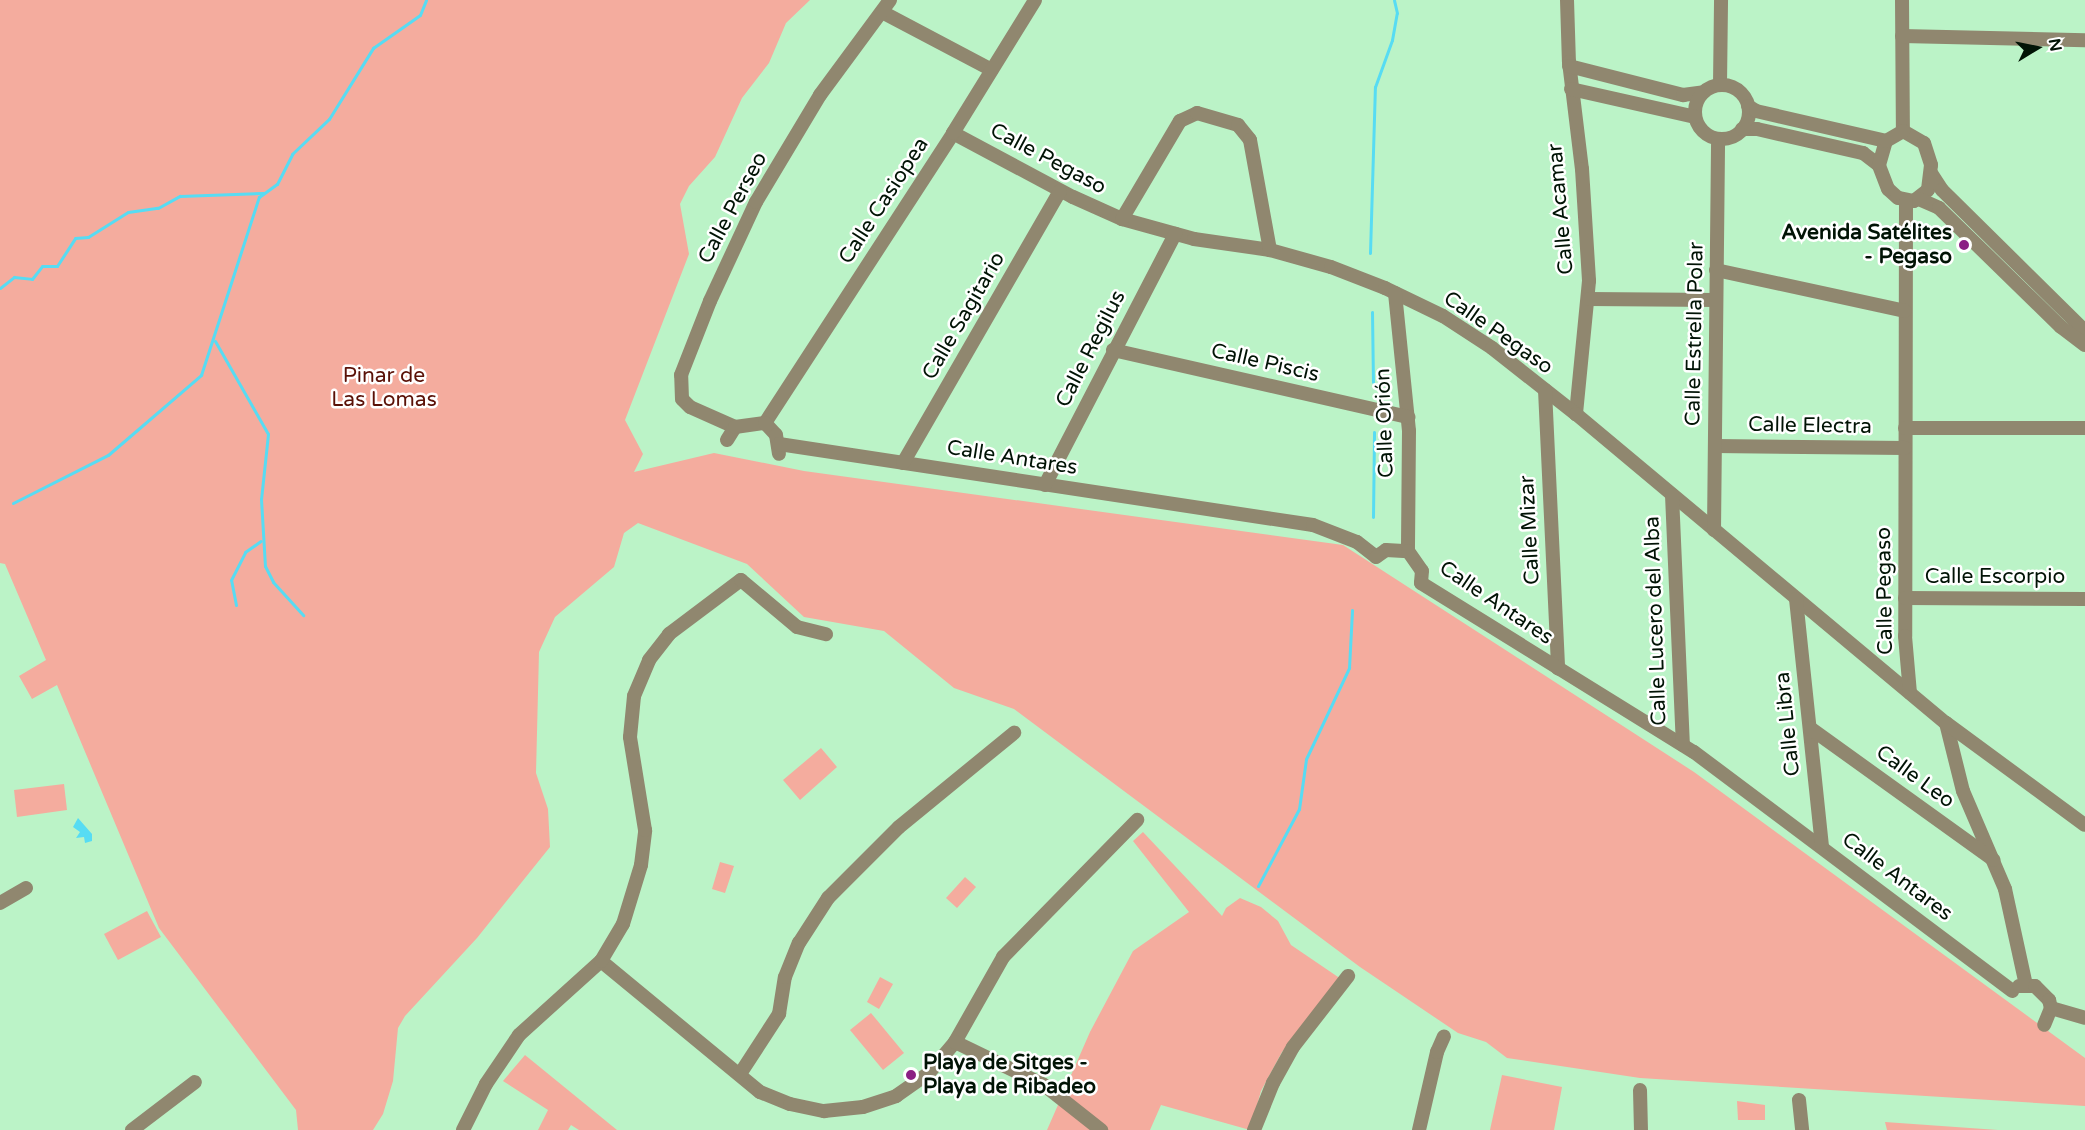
<!DOCTYPE html>
<meta charset="utf-8">
<style>
body{margin:0}
#map{position:relative;width:2085px;height:1130px;overflow:hidden;background:#bbf3c7;font-family:"Varela Round",sans-serif}
div>[style]{position:absolute}
[style*='--x']{left:calc(var(--x)*1px);top:calc(var(--y)*1px);width:calc(var(--w)*1px);rotate:calc(var(--a)*1deg)}
.green>*{inset:0;background:#f4ac9e}
.water>*{inset:0;background:#57dcf3}
.stream>*{height:3px;margin:-1.5px;padding:0 1.5px;transform-origin:1.5px;border-radius:1.5px;background:#57dcf3}
.minor>*{height:14px;margin:-7px;padding:0 7px;transform-origin:7px;border-radius:7px;background:#90876f}
.minor>.ring{margin:-7px;padding:0;box-sizing:content-box;background:none;border:14px solid #90876f;border-radius:50%}
.dots>*{width:16px;height:16px;translate:-50% -50%;box-sizing:border-box;border:3px solid #fff;border-radius:50%}
span{translate:-50% -50%;white-space:nowrap;text-align:center;line-height:1.15;-webkit-text-stroke:5px #fff;paint-order:stroke}
.street-label{font-size:21px;color:#011305}
.poi-label{font-size:21px;color:#011305;font-weight:700}
.right{translate:-100% -50%;text-align:right}
.left{translate:0 -50%;text-align:left}
.park-label{font-size:21px;color:#5a1107}
.north{position:absolute;left:2007px;top:18px;width:60px;height:60px;-webkit-text-stroke:4px #fff;paint-order:stroke;rotate:80deg;font-size:16px;font-weight:700;line-height:24px;text-align:center;color:#011305}
.north::after{content:'';display:block;margin:auto;width:21px;height:27px;background:#011305;clip-path:polygon(50% 0,100% 100%,50% 72%,0 100%)}
</style>
<div id="map">
<div class="green">
<i style="clip-path:polygon(0 0,810px 0,786px 23px,769px 63px,742px 98px,715px 157px,689px 186px,680px 204px,689px 254px,625px 420px,643px 454px,634px 472px,714px 453px,804px 471px,1343px 545px,1694px 772px,2085px 1058px,2085px 1106px,1640px 1078px,1507px 1058px,1486px 1042px,1458px 1033px,1360px 967px,1014px 709px,954px 688px,884px 631px,804px 617px,747px 564px,638px 523px,624px 533px,614px 567px,555px 617px,539px 652px,536px 773px,548px 809px,550px 847px,477px 938px,405px 1016px,398px 1028px,393px 1081px,383px 1114px,373px 1130px,298px 1130px,296px 1110px,159px 928px,57px 685px,32px 699px,19px 676px,46px 660px,5px 564px,0 563px)"></i>
<i style="clip-path:polygon(821px 748px,837px 767px,800px 800px,783px 780px)"></i>
<i style="clip-path:polygon(64px 784px,67px 810px,17px 817px,14px 790px)"></i>
<i style="clip-path:polygon(1143px 832px,1222px 916px,1226px 908px,1240px 898px,1261px 907px,1278px 921px,1291px 945px,1341px 979px,1282px 1052px,1261px 1091px,1250px 1130px,1161px 1105px,1150px 1130px,1047px 1130px,1090px 1032px,1133px 951px,1189px 912px,1133px 841px)"></i>
<i style="clip-path:polygon(720px 862px,734px 866px,725px 893px,712px 889px)"></i>
<i style="clip-path:polygon(965px 877px,976px 887px,957px 908px,946px 898px)"></i>
<i style="clip-path:polygon(147px 911px,161px 937px,118px 960px,104px 934px)"></i>
<i style="clip-path:polygon(880px 977px,893px 984px,879px 1009px,867px 1002px)"></i>
<i style="clip-path:polygon(871px 1013px,904px 1053px,883px 1070px,850px 1030px)"></i>
<i style="clip-path:polygon(525px 1055px,617px 1130px,579px 1130px,571px 1125px,568px 1130px,538px 1130px,548px 1110px,503px 1081px)"></i>
<i style="clip-path:polygon(1502px 1075px,1562px 1087px,1554px 1130px,1490px 1130px)"></i>
<i style="clip-path:polygon(1737px 1101px,1765px 1105px,1765px 1120px,1738px 1120px)"></i>
<i style="clip-path:polygon(1885px 1122px,1998px 1130px,1887px 1130px)"></i>
</div>
<div class="water">
<i style="clip-path:polygon(78px 818px,92px 834px,92px 841px,85px 843px,84px 837px,76px 838px,80px 832px,73px 827px)"></i>
</div>
<div class="stream">
<i style="--x:1370;--y:253;--w:166;--a:-88.3"></i>
<i style="--x:1375;--y:87;--w:50;--a:-70.1"></i>
<i style="--x:1392;--y:40;--w:27;--a:-80"></i>
<i style="--x:1397;--y:13;--w:13;--a:-103"></i>
<i style="--x:0;--y:288;--w:18;--a:-38"></i>
<i style="--x:14;--y:277;--w:18;--a:6"></i>
<i style="--x:32;--y:279;--w:16;--a:-52"></i>
<i style="--x:42;--y:266;--w:15;--a:0"></i>
<i style="--x:57;--y:266;--w:33;--a:-57"></i>
<i style="--x:75;--y:238;--w:13;--a:-4"></i>
<i style="--x:88;--y:237;--w:47;--a:-32"></i>
<i style="--x:128;--y:212;--w:30;--a:-8"></i>
<i style="--x:158;--y:208;--w:25;--a:-29"></i>
<i style="--x:180;--y:196;--w:83;--a:-2.1"></i>
<i style="--x:1372;--y:312;--w:70;--a:89.2"></i>
<i style="--x:215;--y:341;--w:107;--a:60.3"></i>
<i style="--x:268;--y:434;--w:65;--a:96.1"></i>
<i style="--x:261;--y:499;--w:67;--a:86.6"></i>
<i style="--x:265;--y:566;--w:18;--a:63"></i>
<i style="--x:273;--y:582;--w:45;--a:47.7"></i>
<i style="--x:13;--y:503;--w:106;--a:-26.8"></i>
<i style="--x:108;--y:455;--w:123;--a:-40.7"></i>
<i style="--x:201;--y:375;--w:187;--a:-72"></i>
<i style="--x:259;--y:197;--w:22;--a:-36"></i>
<i style="--x:277;--y:184;--w:34;--a:-63"></i>
<i style="--x:292;--y:154;--w:51;--a:-43.4"></i>
<i style="--x:329;--y:119;--w:84;--a:-58.2"></i>
<i style="--x:373;--y:48;--w:57;--a:-35.1"></i>
<i style="--x:420;--y:15;--w:16;--a:-68"></i>
<i style="--x:1373;--y:517;--w:85;--a:-89.3"></i>
<i style="--x:236;--y:605;--w:25;--a:-101"></i>
<i style="--x:231;--y:580;--w:31;--a:-63"></i>
<i style="--x:245;--y:552;--w:19;--a:-35"></i>
<i style="--x:1258;--y:886;--w:87;--a:-62"></i>
<i style="--x:1299;--y:809;--w:50;--a:-82"></i>
<i style="--x:1306;--y:759;--w:101;--a:-64.7"></i>
<i style="--x:1349;--y:668;--w:58;--a:-87"></i>
</div>
<div class="minor">
<i style="--x:1567;--y:0;--w:62;--a:88.2"></i>
<i style="--x:1569;--y:62;--w:108;--a:83.1"></i>
<i style="--x:1582;--y:169;--w:112;--a:86.4"></i>
<i style="--x:1589;--y:281;--w:134;--a:95.6"></i>
<i style="--x:1902;--y:0;--w:131;--a:89.6"></i>
<i style="--x:882;--y:12;--w:124;--a:27.8"></i>
<i style="--x:1902;--y:36;--w:183;--a:1.3"></i>
<i style="--x:1569;--y:66;--w:118;--a:14.3"></i>
<i style="--x:1683;--y:95;--w:21;--a:-8"></i>
<i style="--x:1720;--y:85;--w:85;--a:-89.3"></i>
<i class="ring" style="left:1695px;top:85px;width:40px;height:40px"></i>
<i style="--x:1571;--y:89;--w:127;--a:12.7"></i>
<i style="--x:1748;--y:106;--w:9;--a:32"></i>
<i style="--x:1756;--y:111;--w:133;--a:13"></i>
<i style="--x:1742;--y:129;--w:15;--a:0"></i>
<i style="--x:1757;--y:129;--w:109;--a:12.8"></i>
<i style="--x:1863;--y:153;--w:20;--a:37"></i>
<i style="--x:1903;--y:131;--w:24;--a:30"></i>
<i style="--x:1924;--y:143;--w:23;--a:72"></i>
<i style="--x:1931;--y:165;--w:25;--a:97"></i>
<i style="--x:1928;--y:190;--w:18;--a:142"></i>
<i style="--x:1914;--y:201;--w:16;--a:-169"></i>
<i style="--x:1898;--y:198;--w:13;--a:-138"></i>
<i style="--x:1888;--y:189;--w:26;--a:-111"></i>
<i style="--x:1879;--y:165;--w:25;--a:-74"></i>
<i style="--x:1886;--y:141;--w:20;--a:-30"></i>
<i style="--x:953;--y:133;--w:136;--a:28.1"></i>
<i style="--x:1073;--y:197;--w:54;--a:24.2"></i>
<i style="--x:1122;--y:219;--w:75;--a:15.5"></i>
<i style="--x:1194;--y:239;--w:77;--a:8.2"></i>
<i style="--x:1270;--y:250;--w:63;--a:15.6"></i>
<i style="--x:1331;--y:267;--w:58;--a:21.3"></i>
<i style="--x:1385;--y:288;--w:64;--a:25.8"></i>
<i style="--x:1443;--y:316;--w:59;--a:33.1"></i>
<i style="--x:1492;--y:348;--w:107;--a:38.2"></i>
<i style="--x:1576;--y:414;--w:482;--a:39.9"></i>
<i style="--x:1946;--y:723;--w:70;--a:76"></i>
<i style="--x:1963;--y:791;--w:107;--a:66.8"></i>
<i style="--x:2005;--y:889;--w:98;--a:77.7"></i>
<i style="--x:1931;--y:173;--w:20;--a:57"></i>
<i style="--x:1942;--y:190;--w:201;--a:44.6"></i>
<i style="--x:1919;--y:199;--w:22;--a:24"></i>
<i style="--x:1939;--y:208;--w:170;--a:44.3"></i>
<i style="--x:2061;--y:327;--w:30;--a:37"></i>
<i style="--x:1906;--y:201;--w:435;--a:90.1"></i>
<i style="--x:1905;--y:636;--w:57;--a:85"></i>
<i style="--x:1122;--y:219;--w:114;--a:-59.4"></i>
<i style="--x:1180;--y:121;--w:19;--a:-25"></i>
<i style="--x:1197;--y:113;--w:43;--a:16.3"></i>
<i style="--x:1238;--y:125;--w:19;--a:51"></i>
<i style="--x:1250;--y:140;--w:112;--a:79.7"></i>
<i style="--x:1716;--y:270;--w:193;--a:12.2"></i>
<i style="--x:1395;--y:293;--w:139;--a:84.2"></i>
<i style="--x:1409;--y:431;--w:120;--a:90.5"></i>
<i style="--x:1589;--y:299;--w:127;--a:0.5"></i>
<i style="--x:1113;--y:350;--w:303;--a:12.8"></i>
<i style="--x:1545;--y:390;--w:279;--a:87.3"></i>
<i style="--x:765;--y:423;--w:346;--a:-57"></i>
<i style="--x:953;--y:133;--w:156;--a:-58.3"></i>
<i style="--x:735;--y:427;--w:49;--a:-156"></i>
<i style="--x:690;--y:407;--w:11;--a:-135"></i>
<i style="--x:682;--y:399;--w:24;--a:-92"></i>
<i style="--x:681;--y:375;--w:79;--a:-68.6"></i>
<i style="--x:710;--y:301;--w:109;--a:-65.1"></i>
<i style="--x:756;--y:202;--w:125;--a:-59.1"></i>
<i style="--x:820;--y:95;--w:118;--a:-53.6"></i>
<i style="--x:1905;--y:428;--w:180;--a:0"></i>
<i style="--x:727;--y:440;--w:15;--a:-58"></i>
<i style="--x:735;--y:427;--w:30;--a:-8"></i>
<i style="--x:765;--y:423;--w:16;--a:47"></i>
<i style="--x:776;--y:435;--w:19;--a:81"></i>
<i style="--x:779;--y:444;--w:540;--a:8.63"></i>
<i style="--x:1313;--y:525;--w:47;--a:21.1"></i>
<i style="--x:1357;--y:542;--w:24;--a:38"></i>
<i style="--x:1376;--y:557;--w:12;--a:-35"></i>
<i style="--x:1386;--y:550;--w:22;--a:3"></i>
<i style="--x:1408;--y:551;--w:24;--a:55"></i>
<i style="--x:1422;--y:571;--w:12;--a:95"></i>
<i style="--x:1421;--y:583;--w:321;--a:31.8"></i>
<i style="--x:1694;--y:752;--w:398;--a:36.9"></i>
<i style="--x:1715;--y:446;--w:190;--a:0.6"></i>
<i style="--x:903;--y:463;--w:314;--a:-60"></i>
<i style="--x:1045;--y:485;--w:283;--a:-62.6"></i>
<i style="--x:1672;--y:495;--w:250;--a:87.5"></i>
<i style="--x:1714;--y:530;--w:391;--a:-89.4"></i>
<i style="--x:1905;--y:598;--w:180;--a:0.3"></i>
<i style="--x:1796;--y:599;--w:248;--a:84"></i>
<i style="--x:1946;--y:723;--w:172;--a:36.3"></i>
<i style="--x:1810;--y:728;--w:226;--a:35.7"></i>
<i style="--x:0;--y:903;--w:30;--a:-30"></i>
<i style="--x:601;--y:961;--w:206;--a:39.5"></i>
<i style="--x:760;--y:1092;--w:32;--a:22"></i>
<i style="--x:790;--y:1104;--w:35;--a:12"></i>
<i style="--x:824;--y:1111;--w:39;--a:-6"></i>
<i style="--x:863;--y:1107;--w:35;--a:-18"></i>
<i style="--x:896;--y:1096;--w:39;--a:-35"></i>
<i style="--x:928;--y:1074;--w:42;--a:-49.8"></i>
<i style="--x:955;--y:1042;--w:98;--a:-60.5"></i>
<i style="--x:1003;--y:957;--w:192;--a:-45.6"></i>
<i style="--x:2019;--y:986;--w:16;--a:0"></i>
<i style="--x:2035;--y:986;--w:20;--a:45"></i>
<i style="--x:2049;--y:1000;--w:8;--a:76"></i>
<i style="--x:2051;--y:1008;--w:18;--a:112"></i>
<i style="--x:2051;--y:1008;--w:35;--a:16"></i>
<i style="--x:955;--y:1042;--w:99;--a:25.8"></i>
<i style="--x:1044;--y:1085;--w:73;--a:38.3"></i>
<i style="--x:740;--y:1074;--w:72;--a:-57"></i>
<i style="--x:779;--y:1014;--w:37;--a:-81"></i>
<i style="--x:785;--y:977;--w:37;--a:-68"></i>
<i style="--x:799;--y:943;--w:54;--a:-57.2"></i>
<i style="--x:828;--y:898;--w:100;--a:-45"></i>
<i style="--x:899;--y:827;--w:149;--a:-39.3"></i>
<i style="--x:1640;--y:1090;--w:40;--a:88.6"></i>
<i style="--x:1799;--y:1100;--w:30;--a:84"></i>
<i style="--x:132;--y:1130;--w:79;--a:-37.3"></i>
<i style="--x:463;--y:1130;--w:51;--a:-63.4"></i>
<i style="--x:486;--y:1084;--w:59;--a:-56"></i>
<i style="--x:519;--y:1035;--w:110;--a:-42.1"></i>
<i style="--x:601;--y:961;--w:43;--a:-59.3"></i>
<i style="--x:623;--y:924;--w:62;--a:-73"></i>
<i style="--x:641;--y:865;--w:35;--a:-83"></i>
<i style="--x:645;--y:830;--w:94;--a:-99.2"></i>
<i style="--x:630;--y:737;--w:41;--a:-84.4"></i>
<i style="--x:634;--y:696;--w:39;--a:-67"></i>
<i style="--x:649;--y:660;--w:33;--a:-52"></i>
<i style="--x:669;--y:634;--w:90;--a:-36.9"></i>
<i style="--x:741;--y:580;--w:73;--a:40"></i>
<i style="--x:797;--y:627;--w:30;--a:14"></i>
<i style="--x:1254;--y:1130;--w:51;--a:-68"></i>
<i style="--x:1273;--y:1083;--w:41;--a:-60.9"></i>
<i style="--x:1293;--y:1047;--w:90;--a:-52.2"></i>
<i style="--x:1419;--y:1130;--w:80;--a:-77"></i>
<i style="--x:1437;--y:1052;--w:17;--a:-66"></i>
</div>
<div class="dots">
<i style="left:1964px;top:245px;background:#8b1f84"></i>
<i style="left:911px;top:1075px;background:#8b1f84"></i>
</div>
<div class="street-label">
<span style="left:1048px;top:159px;rotate:28deg">Calle Pegaso</span>
<span style="left:884px;top:201px;rotate:-57deg">Calle Casiopea</span>
<span style="left:733px;top:208px;rotate:-62deg">Calle Perseo</span>
<span style="left:1561px;top:209px;rotate:-95deg">Calle Acamar</span>
<span style="left:964px;top:316px;rotate:-60deg">Calle Sagitario</span>
<span style="left:1498px;top:333px;rotate:35deg">Calle Pegaso</span>
<span style="left:1695px;top:334px;rotate:-89deg">Calle Estrella Polar</span>
<span style="left:1091px;top:349px;rotate:-63deg">Calle Regilus</span>
<span style="left:1265px;top:363px;rotate:13deg">Calle Piscis</span>
<span style="left:1385px;top:423px;rotate:-92deg">Calle Orión</span>
<span style="left:1810px;top:426px;rotate:1deg">Calle Electra</span>
<span style="left:1012px;top:458px;rotate:9deg">Calle Antares</span>
<span style="left:1530px;top:530px;rotate:-93deg">Calle Mizar</span>
<span style="left:1995px;top:577px">Calle Escorpio</span>
<span style="left:1885px;top:591px;rotate:-91deg">Calle Pegaso</span>
<span style="left:1496px;top:603px;rotate:34deg">Calle Antares</span>
<span style="left:1656px;top:621px;rotate:-92deg">Calle Lucero del Alba</span>
<span style="left:1788px;top:724px;rotate:-96deg">Calle Libra</span>
<span style="left:1915px;top:777px;rotate:36deg">Calle Leo</span>
<span style="left:1897px;top:877px;rotate:37deg">Calle Antares</span>
</div>
<div class="poi-label">
<span class="right" style="left:1952px;top:245px">Avenida Satélites<br>- Pegaso</span>
<span class="left" style="left:923px;top:1075px">Playa de Sitges -<br>Playa de Ribadeo</span>
</div>
<div class="park-label">
<span style="left:384px;top:388px">Pinar de<br>Las Lomas</span>
</div>
<div class="north">N</div>
</div>
